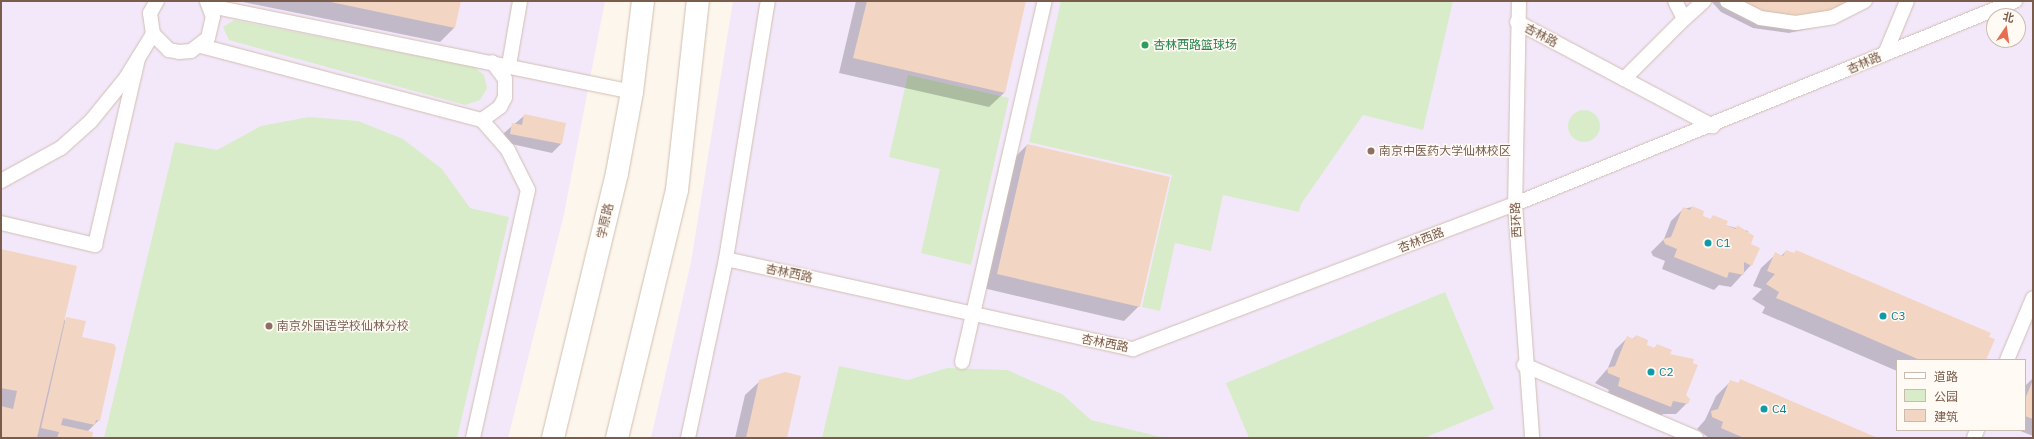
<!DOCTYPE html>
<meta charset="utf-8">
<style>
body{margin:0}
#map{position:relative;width:2034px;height:439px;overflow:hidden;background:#fdf6ec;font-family:"IBM Plex Sans","Noto Sans SC",sans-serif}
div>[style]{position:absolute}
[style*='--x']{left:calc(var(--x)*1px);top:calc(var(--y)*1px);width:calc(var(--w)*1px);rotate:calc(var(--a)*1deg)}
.education>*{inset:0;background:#f3e8fa}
.green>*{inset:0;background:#d8ecc9}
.round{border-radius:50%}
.shadow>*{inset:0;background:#0003}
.building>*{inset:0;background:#f3d5c3}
.roads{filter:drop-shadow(0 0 1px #d1beb0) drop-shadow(0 0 1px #d1beb0)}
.lane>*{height:14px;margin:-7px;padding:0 7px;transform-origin:7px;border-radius:7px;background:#fff}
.secondary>*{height:22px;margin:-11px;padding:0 11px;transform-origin:11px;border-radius:11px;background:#fff}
.dots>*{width:11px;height:11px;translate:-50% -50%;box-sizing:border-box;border:2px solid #fffaf3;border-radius:50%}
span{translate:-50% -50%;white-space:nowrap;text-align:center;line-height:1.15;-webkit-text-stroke:3px #fffaf3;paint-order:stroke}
.street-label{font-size:12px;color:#7a5c4d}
.leisure-label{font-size:12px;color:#27864d}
.left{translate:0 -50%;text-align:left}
.education-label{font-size:12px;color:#785e54}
.culture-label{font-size:12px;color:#0d838f}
.frame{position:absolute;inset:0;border:2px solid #7a5c4d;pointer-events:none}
.legend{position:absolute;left:1896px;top:359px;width:130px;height:72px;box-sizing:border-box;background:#fffaf3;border:1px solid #cabbb1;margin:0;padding:5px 7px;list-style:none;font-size:12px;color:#7a5c4d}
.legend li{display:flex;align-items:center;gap:8px;height:20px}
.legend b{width:20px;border:1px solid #cabbb1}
.north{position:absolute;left:1986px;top:8px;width:40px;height:40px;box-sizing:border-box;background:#fffaf3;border:1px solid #cabbb1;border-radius:50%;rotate:13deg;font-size:11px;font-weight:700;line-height:16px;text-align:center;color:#7a5c4d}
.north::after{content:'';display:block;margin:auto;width:14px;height:18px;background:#e76f51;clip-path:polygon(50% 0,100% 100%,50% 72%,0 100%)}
</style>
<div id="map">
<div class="education">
<i style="clip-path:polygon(1px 1px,605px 1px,564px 214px,508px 438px,1px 438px)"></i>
<i style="clip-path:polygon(evenodd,733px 1px,2033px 1px,2033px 438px,651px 438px,691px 262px,733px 1px,1994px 16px,2018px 16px,2018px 40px,1994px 40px,1994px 16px,733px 1px,1897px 360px,2025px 360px,2025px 430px,1897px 430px,1897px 360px)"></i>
</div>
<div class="green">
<i style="clip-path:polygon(1061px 1px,1453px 1px,1423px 130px,1363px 115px,1301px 204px,1299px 212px,1223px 195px,1211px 251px,1175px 243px,1160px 311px,1142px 307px,1172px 175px,1029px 142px)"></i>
<i style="clip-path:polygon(234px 20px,474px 67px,484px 75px,487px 88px,480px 100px,465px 105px,229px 40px,223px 27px)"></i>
<i style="clip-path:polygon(908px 75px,1009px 98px,971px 265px,921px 253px,940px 169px,889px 157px)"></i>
<i class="round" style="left:1568px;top:110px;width:32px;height:32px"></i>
<i style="clip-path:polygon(309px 117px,358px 121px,403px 139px,442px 169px,470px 208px,509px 217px,457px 438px,104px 438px,175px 142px,217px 150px,261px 126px)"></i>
<i style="clip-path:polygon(1445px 292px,1494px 409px,1424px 438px,1249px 438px,1226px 383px)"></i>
<i style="clip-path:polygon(839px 366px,908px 380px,947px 368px,1007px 370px,1062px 394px,1091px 420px,1165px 438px,822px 438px)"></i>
</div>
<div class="shadow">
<i style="clip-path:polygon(238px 1px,460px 1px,454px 28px,440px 42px)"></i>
<i style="clip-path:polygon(856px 1px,1025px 1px,1004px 93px,989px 107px,839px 73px)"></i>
<i style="clip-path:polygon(1711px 1px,1853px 1px,1824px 25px,1789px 33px,1753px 28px,1721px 12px)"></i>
<i style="clip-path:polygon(525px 115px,561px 144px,552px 153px,502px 142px,504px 133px)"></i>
<i style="clip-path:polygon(1027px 145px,1139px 306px,1124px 321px,983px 288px,1012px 160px)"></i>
<i style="clip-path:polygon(1692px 207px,1701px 216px,1710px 220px,1713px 216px,1725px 225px,1748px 231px,1751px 265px,1731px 287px,1719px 285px,1714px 290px,1662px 269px,1665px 261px,1653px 256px,1651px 252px,1664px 239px,1671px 221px,1683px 209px)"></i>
<i style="clip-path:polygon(1px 250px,81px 338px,99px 420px,87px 432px,91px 438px,1px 438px)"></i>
<i style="clip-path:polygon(1786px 251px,1985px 360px,1897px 360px,1897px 371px,1762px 313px,1765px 307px,1752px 299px,1762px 289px,1753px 286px,1761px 268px,1776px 254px,1781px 256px)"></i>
<i style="clip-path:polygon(1636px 336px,1645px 345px,1654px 349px,1657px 345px,1669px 355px,1688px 402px,1676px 414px,1663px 414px,1658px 418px,1606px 398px,1609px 390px,1595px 383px,1608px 368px,1615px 350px,1627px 338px,1632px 340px)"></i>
<i style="clip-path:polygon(2033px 378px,2033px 436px,2018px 430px,2025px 430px,2025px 386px)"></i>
<i style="clip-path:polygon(760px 381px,786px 438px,735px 438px,745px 395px)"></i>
<i style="clip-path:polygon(1731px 381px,1737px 384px,1741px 381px,1875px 438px,1709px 438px,1697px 429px,1705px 420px,1716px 396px)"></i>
</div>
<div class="building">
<i style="clip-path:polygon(326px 1px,461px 1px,455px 28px)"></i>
<i style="clip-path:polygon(867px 1px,1026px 1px,1005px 93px,853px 58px)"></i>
<i style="clip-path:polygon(1742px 1px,1854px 1px,1855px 3px,1804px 19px,1768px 14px)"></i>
<i style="clip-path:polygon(524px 114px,566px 123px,562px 144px,510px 134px,512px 123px,522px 125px)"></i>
<i style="clip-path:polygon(1027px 144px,1170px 177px,1140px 307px,997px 274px)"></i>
<i style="clip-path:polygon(1692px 206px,1704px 211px,1703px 216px,1711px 219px,1713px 215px,1728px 221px,1726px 225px,1736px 229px,1737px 225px,1754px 236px,1751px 244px,1760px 248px,1752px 266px,1744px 262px,1744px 275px,1729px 272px,1727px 278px,1674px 257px,1677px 249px,1665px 244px,1663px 239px,1671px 237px,1683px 207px,1690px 210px)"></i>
<i style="clip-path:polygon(1px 249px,77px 266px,37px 438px,1px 438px,1px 406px,13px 409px,17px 391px,1px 388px)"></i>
<i style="clip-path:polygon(1786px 250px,1794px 253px,1796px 250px,1991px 333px,1989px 337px,1995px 339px,1986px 360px,1920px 360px,1776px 298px,1779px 292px,1766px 284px,1775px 274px,1767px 271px,1775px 252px,1783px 256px)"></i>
<i style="clip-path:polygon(66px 317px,86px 321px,82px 337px,114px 344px,116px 348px,100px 421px,96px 420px,95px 425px,63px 418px,61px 425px,93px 432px,92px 438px,57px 438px,59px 432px,41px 428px)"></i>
<i style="clip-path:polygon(1636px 335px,1648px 340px,1647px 345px,1655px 348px,1657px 344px,1672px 350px,1670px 354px,1694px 359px,1693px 363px,1698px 365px,1686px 395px,1690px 399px,1688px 404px,1673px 401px,1671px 407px,1618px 386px,1620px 378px,1608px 373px,1607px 368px,1615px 366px,1627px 336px,1634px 339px)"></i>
<i style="clip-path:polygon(785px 372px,801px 376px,787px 438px,746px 438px,759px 380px)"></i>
<i style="clip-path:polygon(1740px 379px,1878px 438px,1744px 438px,1721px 428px,1723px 422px,1712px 417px,1711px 411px,1718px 409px,1730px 380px,1739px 383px)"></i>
<i style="clip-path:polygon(2033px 380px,2033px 419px,2025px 416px,2025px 399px)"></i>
</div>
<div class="roads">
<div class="lane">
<i style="--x:157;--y:1;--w:14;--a:120"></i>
<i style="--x:150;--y:13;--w:21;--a:82"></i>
<i style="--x:153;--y:34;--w:23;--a:45"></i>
<i style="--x:169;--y:50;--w:10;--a:11"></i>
<i style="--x:179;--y:52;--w:12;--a:-5"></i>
<i style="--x:191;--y:51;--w:21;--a:-37"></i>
<i style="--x:208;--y:38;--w:22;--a:-77"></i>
<i style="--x:213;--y:17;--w:17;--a:-111"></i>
<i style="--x:1519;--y:1;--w:203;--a:91.1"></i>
<i style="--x:1515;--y:204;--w:235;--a:85.8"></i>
<i style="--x:1675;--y:1;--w:20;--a:63"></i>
<i style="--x:1684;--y:19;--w:27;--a:-42"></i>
<i style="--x:1727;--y:1;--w:37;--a:27"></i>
<i style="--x:1760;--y:18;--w:36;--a:8"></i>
<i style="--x:1796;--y:23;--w:37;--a:-9"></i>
<i style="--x:1833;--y:17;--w:36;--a:-27"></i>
<i style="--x:210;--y:6;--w:431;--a:11.5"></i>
<i style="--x:1517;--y:22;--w:222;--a:28"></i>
<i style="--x:201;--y:46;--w:291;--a:14.8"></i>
<i style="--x:482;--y:120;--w:22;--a:-36"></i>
<i style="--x:500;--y:107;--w:11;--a:-63"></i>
<i style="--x:505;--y:97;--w:18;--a:-90"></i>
<i style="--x:505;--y:79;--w:21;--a:-127"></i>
<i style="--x:1885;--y:54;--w:57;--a:-67.5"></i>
<i style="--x:509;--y:65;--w:65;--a:-80.2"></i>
<i style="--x:1624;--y:79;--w:85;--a:-45"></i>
<i style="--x:1;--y:181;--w:68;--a:-28.8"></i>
<i style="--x:61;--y:148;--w:40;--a:-42"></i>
<i style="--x:91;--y:121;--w:55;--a:-50.9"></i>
<i style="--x:126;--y:78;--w:52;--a:-58.5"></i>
<i style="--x:1;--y:223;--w:97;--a:13.2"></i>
<i style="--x:95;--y:245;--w:191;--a:-77"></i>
<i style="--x:726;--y:259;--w:417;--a:12.5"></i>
<i style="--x:1133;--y:349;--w:409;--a:-20.8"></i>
<i style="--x:1515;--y:204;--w:540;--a:-22.1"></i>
<i style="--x:2007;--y:360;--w:67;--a:-67.2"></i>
<i style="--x:962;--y:362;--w:370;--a:-77.1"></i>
<i style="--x:1524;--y:365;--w:187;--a:23"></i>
<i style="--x:473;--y:438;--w:254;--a:-77.5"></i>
<i style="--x:528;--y:190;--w:45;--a:-116.6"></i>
<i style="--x:508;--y:150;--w:40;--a:-131"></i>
<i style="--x:688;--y:438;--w:183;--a:-78"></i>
<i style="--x:726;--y:259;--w:261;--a:-80.8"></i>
<i style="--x:1974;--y:438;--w:9;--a:-69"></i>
</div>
<div class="secondary">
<i style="--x:553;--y:438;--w:273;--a:-76.4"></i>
<i style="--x:617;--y:173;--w:82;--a:-79.5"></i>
<i style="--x:632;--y:92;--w:92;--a:-83.1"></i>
<i style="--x:617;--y:438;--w:255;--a:-76.4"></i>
<i style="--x:677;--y:190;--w:190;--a:-83.7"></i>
</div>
</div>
<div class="dots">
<i style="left:1145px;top:45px;background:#2e9e5b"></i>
<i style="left:1371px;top:151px;background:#8d6e63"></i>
<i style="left:1708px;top:243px;background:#0f9aa8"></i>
<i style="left:1883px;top:316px;background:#0f9aa8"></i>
<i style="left:269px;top:326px;background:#8d6e63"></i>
<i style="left:1651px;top:372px;background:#0f9aa8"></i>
<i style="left:1764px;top:409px;background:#0f9aa8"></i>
</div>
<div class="street-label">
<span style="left:1541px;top:35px;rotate:28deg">杏林路</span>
<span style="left:1864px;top:63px;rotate:-23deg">杏林路</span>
<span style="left:1516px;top:220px;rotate:-93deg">西环路</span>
<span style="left:605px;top:221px;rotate:-77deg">学原路</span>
<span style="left:1421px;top:240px;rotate:-21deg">杏林西路</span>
<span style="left:789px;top:273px;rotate:12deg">杏林西路</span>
<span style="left:1105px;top:343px;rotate:11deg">杏林西路</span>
</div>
<div class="leisure-label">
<span class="left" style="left:1153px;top:45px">杏林西路篮球场</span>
</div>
<div class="education-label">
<span class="left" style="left:1379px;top:151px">南京中医药大学仙林校区</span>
<span class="left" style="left:277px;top:326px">南京外国语学校仙林分校</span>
</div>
<div class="culture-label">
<span class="left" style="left:1716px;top:243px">C1</span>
<span class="left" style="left:1891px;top:316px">C3</span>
<span class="left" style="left:1659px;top:372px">C2</span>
<span class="left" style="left:1772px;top:409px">C4</span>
</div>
<div class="frame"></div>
<ul class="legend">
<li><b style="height:5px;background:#fff"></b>道路</li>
<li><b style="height:11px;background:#d8ecc9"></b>公园</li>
<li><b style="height:11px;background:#f3d5c3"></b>建筑</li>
</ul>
<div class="north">北</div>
</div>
